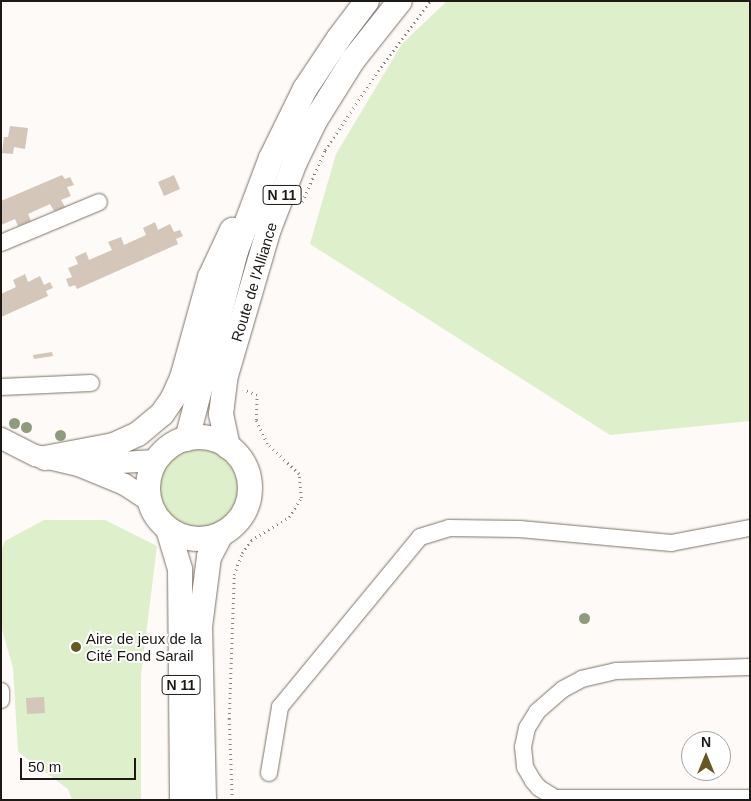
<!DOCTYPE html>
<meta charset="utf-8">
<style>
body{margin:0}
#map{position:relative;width:751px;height:801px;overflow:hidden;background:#fdfaf7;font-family:Helvetica,sans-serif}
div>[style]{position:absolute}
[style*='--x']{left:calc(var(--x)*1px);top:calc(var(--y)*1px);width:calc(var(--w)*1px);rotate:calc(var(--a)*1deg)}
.green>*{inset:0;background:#ddefcb}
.round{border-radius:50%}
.building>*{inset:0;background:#d4c6b9}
.path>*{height:2.5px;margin-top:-1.25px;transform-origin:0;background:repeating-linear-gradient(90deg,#8b8783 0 1px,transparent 0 5px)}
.roads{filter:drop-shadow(0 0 1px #7f7266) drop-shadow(0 0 1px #7f7266)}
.minor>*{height:16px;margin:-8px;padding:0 8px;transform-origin:8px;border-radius:8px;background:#fff}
.major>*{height:21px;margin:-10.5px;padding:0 10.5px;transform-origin:10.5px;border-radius:10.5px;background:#fff}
.highway>*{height:24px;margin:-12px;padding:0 12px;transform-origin:12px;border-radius:12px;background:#fff}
.highway>.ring{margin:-12px;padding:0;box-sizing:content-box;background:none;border:24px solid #fff;border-radius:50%}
.trees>*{width:11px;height:11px;margin:-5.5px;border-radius:50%;background:#909b7b}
.dots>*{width:14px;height:14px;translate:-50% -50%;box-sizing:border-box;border:2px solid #fff;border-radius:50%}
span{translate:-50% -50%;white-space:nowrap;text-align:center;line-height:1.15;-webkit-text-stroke:4px #fff;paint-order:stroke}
.shield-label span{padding:1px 4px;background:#fff;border:1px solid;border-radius:4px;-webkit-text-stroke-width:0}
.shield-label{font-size:14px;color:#1e1914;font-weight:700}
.street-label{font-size:15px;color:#1e1914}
.poi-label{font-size:15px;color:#1e1914}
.left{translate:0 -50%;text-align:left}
.frame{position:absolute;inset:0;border:2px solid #1e1914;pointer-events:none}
.north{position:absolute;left:681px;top:731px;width:50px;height:50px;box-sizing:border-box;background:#fff;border:1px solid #a5a3a1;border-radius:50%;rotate:0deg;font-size:14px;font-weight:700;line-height:20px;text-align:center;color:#1e1914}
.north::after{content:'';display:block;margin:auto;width:18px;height:22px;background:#665825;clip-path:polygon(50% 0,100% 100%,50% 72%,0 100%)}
.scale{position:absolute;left:20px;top:758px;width:116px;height:22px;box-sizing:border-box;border:2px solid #1e1914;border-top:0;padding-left:6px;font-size:15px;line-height:18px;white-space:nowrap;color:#1e1914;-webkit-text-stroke:4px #fff;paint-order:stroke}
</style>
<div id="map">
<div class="green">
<i style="clip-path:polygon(447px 1px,750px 1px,750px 421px,610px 435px,310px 244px,336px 154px,402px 44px)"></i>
<i class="round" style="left:159px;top:447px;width:82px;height:82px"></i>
<i style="clip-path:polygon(44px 520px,105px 520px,157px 546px,141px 675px,141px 800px,72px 800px,68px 789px,18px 752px,13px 668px,1px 626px,1px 551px,5px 541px)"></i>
</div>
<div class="building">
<i style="clip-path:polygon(10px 126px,28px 128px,25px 149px,14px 147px,13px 154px,2px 153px,4px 137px,8px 137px)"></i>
<i style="clip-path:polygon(62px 175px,65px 179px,70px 177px,74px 185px,67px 187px,71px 196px,61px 200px,65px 207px,54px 211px,50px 204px,28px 214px,31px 221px,18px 226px,15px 219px,1px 225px,1px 201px)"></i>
<i style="clip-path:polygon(174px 175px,180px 189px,164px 196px,158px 182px)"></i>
<i style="clip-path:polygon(155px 222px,158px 230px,170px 224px,174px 232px,180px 230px,183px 236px,176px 239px,178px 244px,77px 289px,75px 285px,69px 287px,66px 279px,72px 277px,68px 268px,78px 264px,75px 257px,86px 252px,89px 260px,112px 250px,108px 242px,121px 237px,124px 245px,146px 235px,143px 228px)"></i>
<i style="clip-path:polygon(25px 274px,28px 282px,40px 276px,44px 285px,50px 282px,53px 288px,46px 291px,48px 296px,1px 317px,1px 294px,16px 287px,13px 280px)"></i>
<i style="clip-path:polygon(52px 352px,53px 356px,34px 359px,33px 355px)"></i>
<i style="clip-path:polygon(44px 697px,45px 713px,27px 714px,26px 698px)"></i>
</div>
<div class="path">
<i style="--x:302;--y:202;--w:57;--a:-66.1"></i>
<i style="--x:325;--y:150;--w:95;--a:-56.1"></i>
<i style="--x:378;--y:71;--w:87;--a:-53.4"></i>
<i style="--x:232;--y:800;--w:81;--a:-92.1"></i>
<i style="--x:229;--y:719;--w:144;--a:-88"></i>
<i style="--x:234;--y:575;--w:23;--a:-70"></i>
<i style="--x:242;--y:553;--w:16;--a:-55"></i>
<i style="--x:251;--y:540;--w:44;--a:-31.2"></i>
<i style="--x:289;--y:517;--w:22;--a:-58"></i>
<i style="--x:301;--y:498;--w:24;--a:-95"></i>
<i style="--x:299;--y:474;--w:44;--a:-136.8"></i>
<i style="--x:267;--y:444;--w:26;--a:-115"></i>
<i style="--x:256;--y:420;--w:25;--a:-88"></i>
<i style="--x:257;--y:395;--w:15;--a:-160"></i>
</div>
<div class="roads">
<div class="minor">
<i style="--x:1;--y:243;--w:106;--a:-22.7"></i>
<i style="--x:1;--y:387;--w:90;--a:-2.5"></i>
<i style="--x:750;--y:667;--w:134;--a:178.3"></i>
<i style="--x:616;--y:671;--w:35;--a:167"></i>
<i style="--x:582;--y:679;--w:21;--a:152"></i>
<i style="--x:563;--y:689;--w:35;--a:139"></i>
<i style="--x:537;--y:712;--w:19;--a:122"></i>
<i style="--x:527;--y:728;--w:19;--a:102"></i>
<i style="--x:523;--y:747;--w:20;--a:84"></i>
<i style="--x:525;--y:767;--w:16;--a:60"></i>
<i style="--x:533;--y:781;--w:9;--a:49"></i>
<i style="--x:539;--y:788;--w:19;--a:32"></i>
<i style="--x:555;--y:798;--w:195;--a:0"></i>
<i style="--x:1;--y:691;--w:9;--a:90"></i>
<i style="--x:269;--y:773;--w:67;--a:-80.5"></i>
<i style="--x:280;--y:707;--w:220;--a:-50.5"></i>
<i style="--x:420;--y:537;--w:30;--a:-17"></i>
<i style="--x:449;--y:528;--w:71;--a:0.8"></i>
<i style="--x:520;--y:529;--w:152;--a:5.3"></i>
<i style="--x:671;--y:543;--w:80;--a:-10.8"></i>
</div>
<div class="major">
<i style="--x:1;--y:438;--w:38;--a:27"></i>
<i style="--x:35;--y:455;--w:44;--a:13.1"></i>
<i style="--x:78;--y:465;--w:50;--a:22.4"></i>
<i style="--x:124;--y:484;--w:30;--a:33"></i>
<i style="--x:83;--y:464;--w:73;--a:-3.1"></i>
</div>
<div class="highway">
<i class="ring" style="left:148px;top:437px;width:78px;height:78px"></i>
<i style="--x:187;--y:439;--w:194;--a:-75.4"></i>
<i style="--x:236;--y:251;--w:99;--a:-69.4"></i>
<i style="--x:271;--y:158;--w:77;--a:-63.8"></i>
<i style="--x:305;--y:89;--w:61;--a:-56.3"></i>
<i style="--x:339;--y:38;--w:46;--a:-52.9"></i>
<i style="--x:228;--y:447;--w:34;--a:-102"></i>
<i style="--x:221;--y:414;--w:35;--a:-83"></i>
<i style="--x:225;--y:379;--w:156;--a:-73.7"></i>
<i style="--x:269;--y:229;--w:72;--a:-68.8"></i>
<i style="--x:295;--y:162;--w:48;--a:-64"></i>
<i style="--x:316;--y:119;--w:70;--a:-57.9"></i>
<i style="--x:353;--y:60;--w:75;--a:-51.5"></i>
<i style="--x:45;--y:458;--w:70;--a:-10.7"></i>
<i style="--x:114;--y:445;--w:26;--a:-25"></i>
<i style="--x:138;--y:434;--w:31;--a:-40"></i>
<i style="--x:162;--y:414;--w:19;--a:-55"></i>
<i style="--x:173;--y:398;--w:22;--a:-66"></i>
<i style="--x:182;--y:378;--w:105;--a:-74.5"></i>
<i style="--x:210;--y:277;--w:52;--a:-64.9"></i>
<i style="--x:168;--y:529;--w:42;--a:73.3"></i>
<i style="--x:180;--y:569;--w:231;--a:89.5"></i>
<i style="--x:204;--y:800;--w:173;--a:-91.3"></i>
<i style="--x:200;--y:627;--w:71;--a:-82.7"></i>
<i style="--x:209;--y:557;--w:26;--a:-62"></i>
</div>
</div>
<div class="trees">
<i style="left:14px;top:423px"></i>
<i style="left:26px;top:427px"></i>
<i style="left:60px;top:435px"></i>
<i style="left:584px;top:618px"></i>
</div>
<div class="dots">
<i style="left:76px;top:647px;background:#665825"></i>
</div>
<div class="shield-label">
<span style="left:282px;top:195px">N 11</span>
<span style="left:181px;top:685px">N 11</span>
</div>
<div class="street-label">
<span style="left:254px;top:282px;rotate:-73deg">Route de l'Alliance</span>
</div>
<div class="poi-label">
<span class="left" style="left:86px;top:647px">Aire de jeux de la<br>Cité Fond Sarail</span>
</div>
<div class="frame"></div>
<div class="north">N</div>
<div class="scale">50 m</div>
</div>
